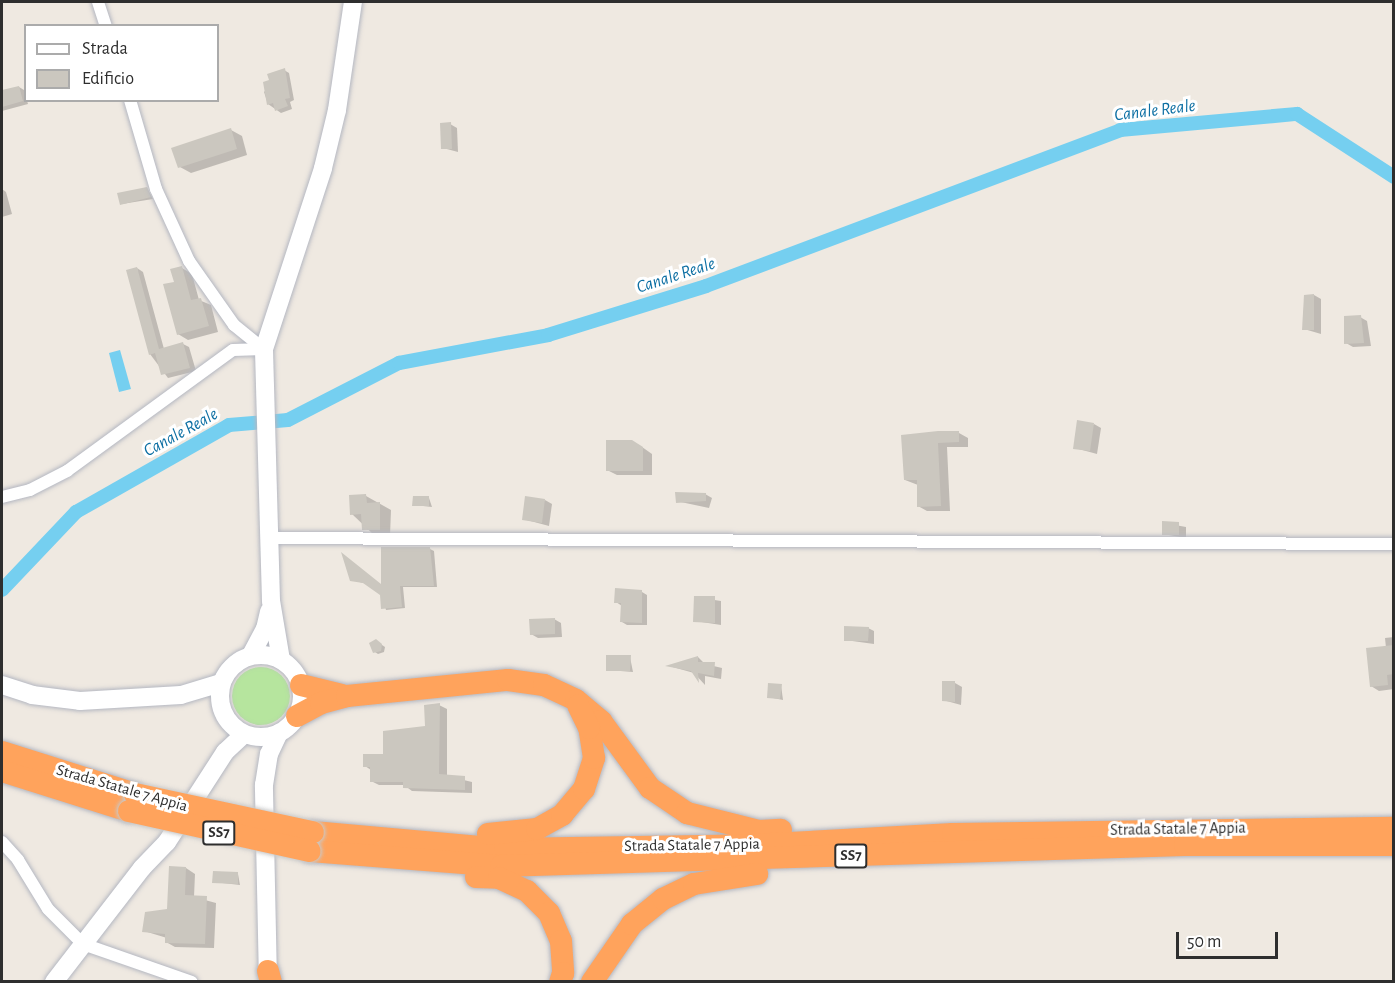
<!DOCTYPE html>
<style>
body{margin:0}
#map{position:relative;width:1395px;height:983px;overflow:hidden;background:#efe9e1;font-family:"Alegreya Sans",sans-serif}
div>[style]{position:absolute}
[style*='--x']{left:calc(var(--x)*1px);top:calc(var(--y)*1px);width:calc(var(--w)*1px);rotate:calc(var(--a)*1deg)}
.green>*{inset:0;background:#b6e59e}
.round{border-radius:50%}
.water>*{inset:0;background:#75cff0}
.shadow>*{inset:0;background:#0003}
.canal>*{height:14px;margin:-7px;padding:0 7px;transform-origin:7px;border-radius:7px;background:#75cff0}
.building>*{inset:0;background:#cbc7bf}
.roads{filter:drop-shadow(0 0 2px #b4b7c1) drop-shadow(0 0 2px #b4b7c1)}
.street>*{height:12px;margin:-6px;padding:0 6px;transform-origin:6px;border-radius:6px;background:#fff}
.secondary>*{height:18px;margin:-9px;padding:0 9px;transform-origin:9px;border-radius:9px;background:#fff}
.secondary>.ring{margin:-9px;padding:0;box-sizing:content-box;background:none;border:18px solid #fff;border-radius:50%}
.highway>*{height:22px;margin:-11px;padding:0 11px;transform-origin:11px;border-radius:11px;background:#ffa35c}
.bridges{filter:drop-shadow(0 0 2px #c9c9c9) drop-shadow(0 0 2px #c9c9c9)}
.highway-bridge>*{height:22px;margin:-11px;padding:0 11px;transform-origin:11px;border-radius:11px;background:#ffa35c}
span{translate:-50% -50%;white-space:nowrap;text-align:center;line-height:1.15;-webkit-text-stroke:6px #fff;paint-order:stroke}
.shield-label span{padding:2px 4px;background:#fff;border:2px solid;border-radius:4px;-webkit-text-stroke-width:0}
.shield-label{font-size:15px;color:#2e2e2e;font-weight:700}
.street-label{font-size:16px;color:#2e2e2e}
.water-label{font-size:18px;color:#0d6fa3;font-style:italic}
.frame{position:absolute;inset:0;border:3px solid #2e2e2e;pointer-events:none}
.legend{position:absolute;left:24px;top:24px;width:195px;height:78px;box-sizing:border-box;background:#fff;border:2px solid #ababab;margin:0;padding:8px 10px;list-style:none;font-size:18px;color:#2e2e2e}
.legend li{display:flex;align-items:center;gap:12px;height:30px}
.legend b{width:30px;border:2px solid #ababab}
.scale{position:absolute;left:1176px;top:932px;width:102px;height:27px;box-sizing:border-box;border:3px solid #2e2e2e;border-top:0;padding-left:8px;font-size:18px;line-height:21px;white-space:nowrap;color:#2e2e2e;-webkit-text-stroke:4px #fff;paint-order:stroke}
</style>
<div id="map">
<div class="green">
<i class="round" style="left:232px;top:667px;width:58px;height:58px"></i>
</div>
<div class="water">
<i style="clip-path:polygon(120px 350px,131px 389px,119px 392px,109px 353px)"></i>
</div>
<div class="shadow">
<i style="clip-path:polygon(284px 70px,289px 73px,294px 100px,290px 102px,292px 109px,281px 113px,268px 104px,264px 92px)"></i>
<i style="clip-path:polygon(19px 87px,24px 90px,28px 104px,2px 111px,2px 92px)"></i>
<i style="clip-path:polygon(450px 124px,457px 128px,458px 152px,443px 148px)"></i>
<i style="clip-path:polygon(231px 130px,242px 136px,247px 155px,191px 173px,180px 167px)"></i>
<i style="clip-path:polygon(147px 188px,153px 199px,122px 204px)"></i>
<i style="clip-path:polygon(2px 189px,6px 192px,12px 214px,2px 217px)"></i>
<i style="clip-path:polygon(137px 268px,143px 272px,164px 349px,183px 344px,189px 347px,196px 371px,168px 378px,150px 354px)"></i>
<i style="clip-path:polygon(182px 268px,192px 274px,199px 300px,211px 305px,218px 332px,188px 340px,178px 334px,176px 283px)"></i>
<i style="clip-path:polygon(1314px 295px,1321px 299px,1321px 334px,1304px 329px)"></i>
<i style="clip-path:polygon(1360px 317px,1367px 321px,1371px 346px,1353px 347px,1346px 343px)"></i>
<i style="clip-path:polygon(1094px 424px,1101px 428px,1097px 454px,1075px 448px)"></i>
<i style="clip-path:polygon(959px 433px,968px 438px,968px 447px,947px 447px,950px 511px,927px 511px,918px 506px,918px 485px,905px 480px,902px 436px)"></i>
<i style="clip-path:polygon(642px 447px,652px 454px,652px 475px,617px 475px,607px 470px)"></i>
<i style="clip-path:polygon(705px 494px,712px 498px,709px 508px,676px 501px)"></i>
<i style="clip-path:polygon(366px 496px,391px 510px,390px 536px,375px 536px,352px 514px)"></i>
<i style="clip-path:polygon(429px 498px,432px 507px,414px 505px)"></i>
<i style="clip-path:polygon(545px 500px,552px 504px,549px 526px,523px 519px)"></i>
<i style="clip-path:polygon(1164px 523px,1186px 527px,1186px 538px,1163px 534px)"></i>
<i style="clip-path:polygon(430px 549px,434px 551px,437px 587px,403px 587px,405px 608px,386px 610px,382px 595px,367px 584px,352px 580px,382px 586px)"></i>
<i style="clip-path:polygon(642px 592px,647px 595px,647px 625px,627px 625px,622px 622px,622px 606px,616px 602px)"></i>
<i style="clip-path:polygon(695px 597px,721px 601px,721px 625px,695px 621px)"></i>
<i style="clip-path:polygon(554px 619px,561px 623px,562px 637px,538px 638px,531px 634px)"></i>
<i style="clip-path:polygon(868px 628px,874px 631px,874px 644px,845px 640px)"></i>
<i style="clip-path:polygon(1394px 637px,1394px 689px,1379px 691px,1371px 686px,1386px 648px,1385px 638px)"></i>
<i style="clip-path:polygon(379px 643px,385px 647px,384px 652px,378px 654px,375px 652px)"></i>
<i style="clip-path:polygon(630px 657px,633px 672px,608px 670px)"></i>
<i style="clip-path:polygon(698px 657px,705px 664px,722px 668px,721px 679px,705px 676px,705px 685px,694px 673px,669px 666px)"></i>
<i style="clip-path:polygon(955px 683px,962px 687px,961px 705px,943px 700px)"></i>
<i style="clip-path:polygon(781px 685px,783px 700px,768px 697px)"></i>
<i style="clip-path:polygon(439px 705px,447px 709px,447px 776px,472px 782px,472px 793px,412px 791px,404px 785px,379px 785px,371px 781px,371px 770px,365px 766px,426px 728px)"></i>
<i style="clip-path:polygon(186px 868px,195px 874px,194px 897px,216px 903px,214px 948px,175px 947px,166px 942px,167px 938px,144px 931px,168px 910px)"></i>
<i style="clip-path:polygon(238px 874px,240px 885px,214px 882px)"></i>
</div>
<div class="canal">
<i style="--x:2;--y:590;--w:108;--a:-46.5"></i>
<i style="--x:76;--y:512;--w:176;--a:-29.6"></i>
<i style="--x:229;--y:425;--w:59;--a:-4.8"></i>
<i style="--x:288;--y:420;--w:125;--a:-27.2"></i>
<i style="--x:399;--y:363;--w:152;--a:-10.6"></i>
<i style="--x:548;--y:335;--w:165;--a:-17.2"></i>
<i style="--x:706;--y:286;--w:442;--a:-20.6"></i>
<i style="--x:1120;--y:130;--w:178;--a:-5.2"></i>
<i style="--x:1297;--y:114;--w:116;--a:33"></i>
</div>
<div class="building">
<i style="clip-path:polygon(285px 68px,290px 98px,285px 99px,288px 106px,275px 111px,273px 103px,267px 105px,263px 82px,269px 80px,267px 74px)"></i>
<i style="clip-path:polygon(19px 86px,23px 101px,2px 107px,2px 90px)"></i>
<i style="clip-path:polygon(451px 122px,452px 149px,441px 149px,440px 123px)"></i>
<i style="clip-path:polygon(231px 128px,237px 149px,178px 168px,171px 148px)"></i>
<i style="clip-path:polygon(147px 187px,151px 197px,120px 205px,117px 193px)"></i>
<i style="clip-path:polygon(182px 266px,191px 300px,201px 298px,209px 326px,177px 335px,163px 284px,174px 282px,170px 269px)"></i>
<i style="clip-path:polygon(137px 267px,159px 349px,183px 342px,190px 368px,161px 375px,155px 353px,149px 355px,126px 270px)"></i>
<i style="clip-path:polygon(1314px 294px,1314px 330px,1302px 330px,1304px 295px)"></i>
<i style="clip-path:polygon(1361px 315px,1364px 343px,1344px 344px,1344px 316px)"></i>
<i style="clip-path:polygon(1077px 420px,1094px 423px,1090px 451px,1073px 449px)"></i>
<i style="clip-path:polygon(938px 431px,959px 431px,959px 442px,938px 443px,941px 506px,917px 507px,917px 480px,904px 480px,901px 435px)"></i>
<i style="clip-path:polygon(606px 440px,632px 440px,643px 447px,643px 471px,606px 471px)"></i>
<i style="clip-path:polygon(675px 492px,706px 493px,706px 501px,676px 503px)"></i>
<i style="clip-path:polygon(366px 494px,367px 503px,380px 502px,380px 530px,362px 530px,361px 514px,350px 515px,349px 495px)"></i>
<i style="clip-path:polygon(413px 496px,429px 496px,429px 506px,412px 506px)"></i>
<i style="clip-path:polygon(525px 496px,545px 499px,542px 523px,522px 520px)"></i>
<i style="clip-path:polygon(1162px 521px,1179px 522px,1179px 535px,1162px 535px)"></i>
<i style="clip-path:polygon(381px 547px,430px 547px,434px 586px,400px 586px,402px 607px,381px 609px,380px 595px,363px 583px,350px 581px,341px 552px,381px 584px)"></i>
<i style="clip-path:polygon(615px 588px,642px 590px,642px 623px,620px 622px,621px 603px,614px 603px)"></i>
<i style="clip-path:polygon(694px 596px,715px 596px,715px 623px,693px 622px)"></i>
<i style="clip-path:polygon(555px 618px,555px 634px,530px 635px,529px 619px)"></i>
<i style="clip-path:polygon(844px 626px,869px 627px,868px 641px,844px 641px)"></i>
<i style="clip-path:polygon(376px 639px,382px 644px,381px 651px,373px 653px,369px 643px)"></i>
<i style="clip-path:polygon(1394px 645px,1394px 674px,1387px 675px,1388px 685px,1370px 687px,1366px 648px)"></i>
<i style="clip-path:polygon(606px 655px,631px 655px,630px 671px,606px 671px)"></i>
<i style="clip-path:polygon(698px 656px,698px 662px,715px 662px,714px 676px,698px 673px,699px 683px,691px 671px,665px 666px)"></i>
<i style="clip-path:polygon(942px 681px,955px 681px,955px 702px,942px 701px)"></i>
<i style="clip-path:polygon(768px 683px,782px 684px,780px 699px,767px 698px)"></i>
<i style="clip-path:polygon(440px 703px,439px 774px,465px 776px,465px 790px,403px 788px,403px 782px,370px 782px,370px 767px,363px 767px,363px 754px,383px 754px,383px 731px,425px 726px,424px 705px)"></i>
<i style="clip-path:polygon(169px 866px,186px 867px,185px 895px,207px 896px,205px 944px,165px 943px,165px 934px,142px 932px,145px 912px,167px 909px)"></i>
<i style="clip-path:polygon(213px 871px,238px 872px,238px 884px,212px 883px)"></i>
</div>
<div class="roads">
<div class="street">
<i style="--x:98;--y:2;--w:25;--a:72"></i>
<i style="--x:130;--y:100;--w:93;--a:73.7"></i>
<i style="--x:156;--y:189;--w:79;--a:65.4"></i>
<i style="--x:189;--y:261;--w:78;--a:54.9"></i>
<i style="--x:234;--y:325;--w:38;--a:39"></i>
<i style="--x:2;--y:497;--w:29;--a:-14"></i>
<i style="--x:30;--y:490;--w:42;--a:-27.2"></i>
<i style="--x:67;--y:471;--w:205;--a:-36.1"></i>
<i style="--x:233;--y:350;--w:31;--a:-2"></i>
<i style="--x:268;--y:538;--w:1126;--a:0.31"></i>
<i style="--x:2;--y:842;--w:24;--a:48"></i>
<i style="--x:18;--y:860;--w:57;--a:58.5"></i>
<i style="--x:48;--y:909;--w:49;--a:45"></i>
<i style="--x:83;--y:944;--w:115;--a:19.2"></i>
</div>
<div class="secondary">
<i class="ring" style="left:220px;top:655px;width:64px;height:64px"></i>
<i style="--x:251;--y:655;--w:30;--a:-62"></i>
<i style="--x:265;--y:629;--w:18;--a:-77"></i>
<i style="--x:281;--y:660;--w:60;--a:-99.6"></i>
<i style="--x:271;--y:601;--w:252;--a:-91.6"></i>
<i style="--x:264;--y:349;--w:190;--a:-71.9"></i>
<i style="--x:323;--y:168;--w:60;--a:-76.4"></i>
<i style="--x:337;--y:110;--w:109;--a:-81.6"></i>
<i style="--x:2;--y:685;--w:32;--a:18"></i>
<i style="--x:32;--y:695;--w:48;--a:7.1"></i>
<i style="--x:80;--y:701;--w:101;--a:-3.4"></i>
<i style="--x:181;--y:695;--w:42;--a:-16.7"></i>
<i style="--x:54;--y:982;--w:144;--a:-52.3"></i>
<i style="--x:142;--y:868;--w:36;--a:-46"></i>
<i style="--x:167;--y:842;--w:107;--a:-57.2"></i>
<i style="--x:225;--y:752;--w:26;--a:-43"></i>
<i style="--x:268;--y:982;--w:197;--a:-91.2"></i>
<i style="--x:264;--y:785;--w:31;--a:-81"></i>
<i style="--x:269;--y:754;--w:23;--a:-65"></i>
</div>
<div class="highway">
<i style="--x:301;--y:685;--w:42;--a:13.7"></i>
<i style="--x:297;--y:716;--w:27;--a:-28"></i>
<i style="--x:321;--y:703;--w:27;--a:-15"></i>
<i style="--x:347;--y:696;--w:162;--a:-5.7"></i>
<i style="--x:508;--y:680;--w:36;--a:8"></i>
<i style="--x:544;--y:685;--w:35;--a:25"></i>
<i style="--x:576;--y:700;--w:33;--a:40"></i>
<i style="--x:601;--y:721;--w:83;--a:53.8"></i>
<i style="--x:650;--y:788;--w:45;--a:34"></i>
<i style="--x:687;--y:813;--w:74;--a:14"></i>
<i style="--x:759;--y:831;--w:22;--a:-3"></i>
<i style="--x:2;--y:752;--w:139;--a:17.5"></i>
<i style="--x:2;--y:771;--w:133;--a:17.5"></i>
<i style="--x:313;--y:832;--w:193;--a:5.1"></i>
<i style="--x:505;--y:849;--w:246;--a:-0.9"></i>
<i style="--x:751;--y:845;--w:202;--a:-3.1"></i>
<i style="--x:953;--y:834;--w:441;--a:-0.8"></i>
<i style="--x:488;--y:834;--w:49;--a:-5.8"></i>
<i style="--x:537;--y:829;--w:29;--a:-29"></i>
<i style="--x:562;--y:815;--w:34;--a:-50"></i>
<i style="--x:584;--y:789;--w:33;--a:-72"></i>
<i style="--x:594;--y:758;--w:30;--a:-99"></i>
<i style="--x:589;--y:728;--w:25;--a:-116"></i>
<i style="--x:310;--y:851;--w:192;--a:4.5"></i>
<i style="--x:501;--y:866;--w:684;--a:-1.76"></i>
<i style="--x:1185;--y:845;--w:209;--a:0"></i>
<i style="--x:476;--y:877;--w:23;--a:2"></i>
<i style="--x:499;--y:878;--w:31;--a:25"></i>
<i style="--x:527;--y:891;--w:31;--a:45"></i>
<i style="--x:549;--y:913;--w:30;--a:67"></i>
<i style="--x:561;--y:941;--w:32;--a:86"></i>
<i style="--x:563;--y:973;--w:9;--a:108"></i>
<i style="--x:268;--y:971;--w:11;--a:75"></i>
<i style="--x:592;--y:982;--w:70;--a:-55.4"></i>
<i style="--x:632;--y:924;--w:40;--a:-39"></i>
<i style="--x:663;--y:899;--w:34;--a:-26"></i>
<i style="--x:694;--y:884;--w:64;--a:-9"></i>
</div>
</div>
<div class="bridges">
<div class="highway-bridge">
<i style="--x:135;--y:794;--w:182;--a:12.1"></i>
<i style="--x:129;--y:811;--w:185;--a:12.5"></i>
</div>
</div>
<div class="shield-label">
<span style="left:219px;top:833px">SS7</span>
<span style="left:851px;top:856px">SS7</span>
</div>
<div class="street-label">
<span style="left:122px;top:788px;rotate:16deg">Strada Statale 7 Appia</span>
<span style="left:1178px;top:829px;rotate:-1deg">Strada Statale 7 Appia</span>
<span style="left:692px;top:845px;rotate:-1deg">Strada Statale 7 Appia</span>
</div>
<div class="water-label">
<span style="left:1155px;top:111px;rotate:-7deg">Canale Reale</span>
<span style="left:676px;top:276px;rotate:-18deg">Canale Reale</span>
<span style="left:181px;top:433px;rotate:-29deg">Canale Reale</span>
</div>
<div class="frame"></div>
<ul class="legend">
<li><b style="height:8px;background:#fff"></b>Strada</li>
<li><b style="height:16px;background:#cbc7bf"></b>Edificio</li>
</ul>
<div class="scale">50 m</div>
</div>
